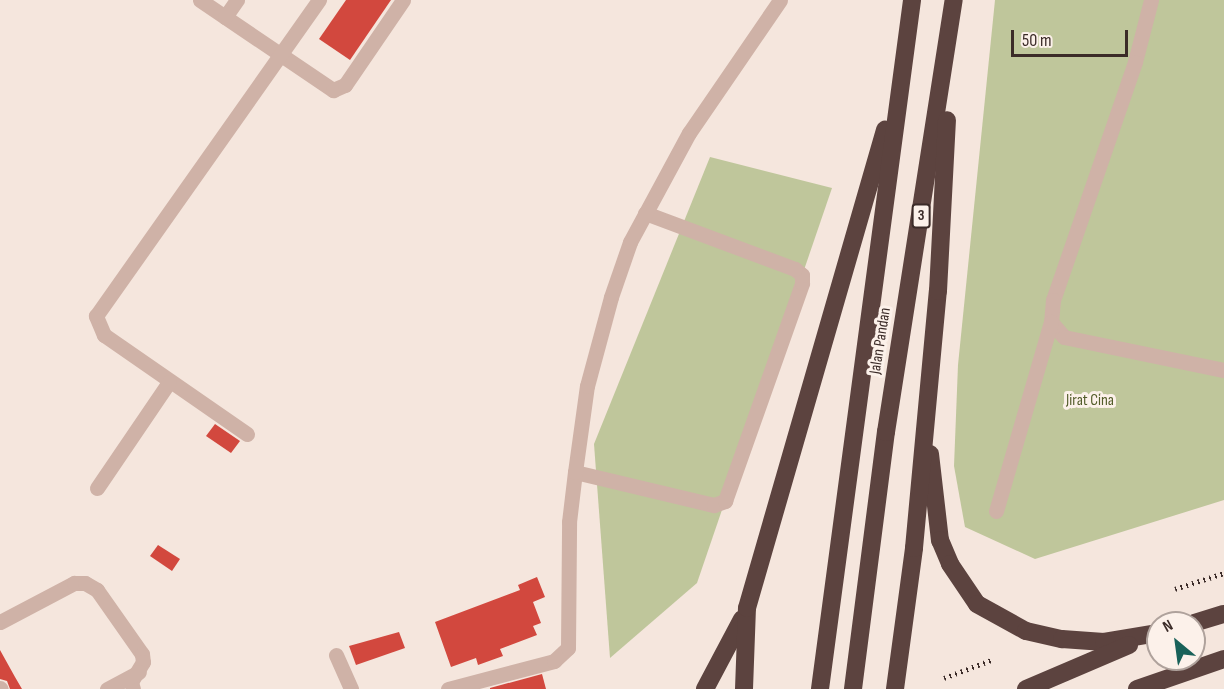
<!DOCTYPE html>
<style>
body{margin:0}
#map{position:relative;width:1224px;height:689px;overflow:hidden;background:#f5e6dd;font-family:"Sofia Sans Condensed",sans-serif}
div>[style]{position:absolute}
[style*='--x']{left:calc(var(--x)*1px);top:calc(var(--y)*1px);width:calc(var(--w)*1px);rotate:calc(var(--a)*1deg)}
.green>*{inset:0;background:#bfc69b}
.building>*{inset:0;background:#d2483e}
.minor>*{height:15px;margin:-7.5px;padding:0 7.5px;transform-origin:7.5px;border-radius:7.5px;background:#cfb2a7}
.highway>*{height:18px;margin:-9px;padding:0 9px;transform-origin:9px;border-radius:9px;background:#5c433f}
.rail>*{height:4.5px;margin-top:-2.25px;transform-origin:0;background:repeating-linear-gradient(90deg,#3b2b28 0 1.5px,transparent 0 6px)}
span{translate:-50% -50%;white-space:nowrap;text-align:center;line-height:1.15;-webkit-text-stroke:6px #fcf1ea;paint-order:stroke}
.shield-label span{padding:2px 4px;background:#fcf1ea;border:2px solid;border-radius:4px;-webkit-text-stroke-width:0}
.shield-label{font-size:15px;color:#3b2b28;font-weight:700}
.street-label{font-size:16px;color:#3b2b28}
.park-label{font-size:16px;color:#525c29}
.north{position:absolute;left:1146px;top:611px;width:60px;height:60px;box-sizing:border-box;background:#fcf1ea;border:2px solid #afa29c;border-radius:50%;rotate:331deg;font-size:16px;font-weight:700;line-height:24px;text-align:center;color:#3b2b28}
.north::after{content:'';display:block;margin:auto;width:21px;height:27px;background:#196159;clip-path:polygon(50% 0,100% 100%,50% 72%,0 100%)}
.scale{position:absolute;left:1011px;top:30px;width:117px;height:27px;box-sizing:border-box;border:3px solid #3b2b28;border-top:0;padding-left:8px;font-size:18px;line-height:21px;white-space:nowrap;color:#3b2b28;-webkit-text-stroke:4px #fcf1ea;paint-order:stroke}
</style>
<div id="map">
<div class="green">
<i style="clip-path:polygon(995px 0,1224px 0,1224px 500px,1035px 559px,965px 527px,954px 466px,958px 365px)"></i>
<i style="clip-path:polygon(710px 157px,832px 188px,697px 583px,610px 658px,594px 444px)"></i>
</div>
<div class="building">
<i style="clip-path:polygon(346px 0,391px 0,350px 60px,319px 39px)"></i>
<i style="clip-path:polygon(215px 424px,240px 441px,231px 453px,206px 436px)"></i>
<i style="clip-path:polygon(158px 545px,180px 559px,172px 571px,150px 556px)"></i>
<i style="clip-path:polygon(537px 577px,545px 597px,533px 602px,541px 623px,533px 626px,537px 635px,500px 649px,503px 656px,478px 665px,476px 658px,451px 667px,435px 622px,520px 590px,518px 585px)"></i>
<i style="clip-path:polygon(399px 632px,405px 648px,356px 665px,349px 646px)"></i>
<i style="clip-path:polygon(0 650px,15px 677px,22px 689px,10px 689px,7px 681px,0 679px)"></i>
<i style="clip-path:polygon(542px 674px,546px 689px,490px 689px,490px 688px)"></i>
</div>
<div class="minor">
<i style="--x:200;--y:0;--w:161;--a:34.1"></i>
<i style="--x:333;--y:90;--w:13;--a:-23"></i>
<i style="--x:345;--y:85;--w:103;--a:-55.7"></i>
<i style="--x:1151;--y:0;--w:64;--a:104.5"></i>
<i style="--x:1135;--y:62;--w:252;--a:109"></i>
<i style="--x:1053;--y:300;--w:22;--a:95"></i>
<i style="--x:1051;--y:322;--w:20;--a:49"></i>
<i style="--x:1064;--y:337;--w:163;--a:11.7"></i>
<i style="--x:225;--y:17;--w:21;--a:-55"></i>
<i style="--x:247;--y:434;--w:174;--a:-145.3"></i>
<i style="--x:104;--y:335;--w:21;--a:-113"></i>
<i style="--x:96;--y:316;--w:387;--a:-54.8"></i>
<i style="--x:575;--y:472;--w:143;--a:13.4"></i>
<i style="--x:714;--y:505;--w:12;--a:-20"></i>
<i style="--x:725;--y:501;--w:231;--a:-70.5"></i>
<i style="--x:802;--y:283;--w:8;--a:-90"></i>
<i style="--x:802;--y:275;--w:9;--a:-139"></i>
<i style="--x:795;--y:269;--w:160;--a:-159.5"></i>
<i style="--x:97;--y:488;--w:128;--a:-55.8"></i>
<i style="--x:996;--y:511;--w:197;--a:-73.8"></i>
<i style="--x:0;--y:622;--w:84;--a:-27.8"></i>
<i style="--x:74;--y:583;--w:11;--a:0"></i>
<i style="--x:85;--y:583;--w:14;--a:30"></i>
<i style="--x:97;--y:590;--w:78;--a:54.9"></i>
<i style="--x:142;--y:654;--w:8;--a:83"></i>
<i style="--x:143;--y:662;--w:23;--a:121"></i>
<i style="--x:131;--y:682;--w:7;--a:74"></i>
<i style="--x:336;--y:655;--w:37;--a:66"></i>
<i style="--x:0;--y:688;--w:1;--a:45"></i>
<i style="--x:107;--y:689;--w:36;--a:-28"></i>
<i style="--x:448;--y:689;--w:110;--a:-14.8"></i>
<i style="--x:554;--y:661;--w:19;--a:-43"></i>
<i style="--x:568;--y:648;--w:126;--a:-89.5"></i>
<i style="--x:569;--y:522;--w:50;--a:-83.2"></i>
<i style="--x:575;--y:472;--w:87;--a:-82.1"></i>
<i style="--x:587;--y:386;--w:92;--a:-74.9"></i>
<i style="--x:611;--y:297;--w:58;--a:-70.9"></i>
<i style="--x:630;--y:242;--w:124;--a:-61.6"></i>
<i style="--x:689;--y:133;--w:161;--a:-55.6"></i>
</div>
<div class="highway">
<i style="--x:930;--y:454;--w:87;--a:83.4"></i>
<i style="--x:940;--y:540;--w:26;--a:67"></i>
<i style="--x:950;--y:564;--w:48;--a:56"></i>
<i style="--x:977;--y:604;--w:56;--a:28.9"></i>
<i style="--x:1026;--y:631;--w:37;--a:13"></i>
<i style="--x:1062;--y:639;--w:42;--a:4.1"></i>
<i style="--x:1104;--y:642;--w:55;--a:-9.5"></i>
<i style="--x:1194;--y:623;--w:31;--a:-17"></i>
<i style="--x:705;--y:689;--w:79;--a:-62.1"></i>
<i style="--x:744;--y:689;--w:81;--a:-87.9"></i>
<i style="--x:747;--y:608;--w:498;--a:-73.9"></i>
<i style="--x:820;--y:689;--w:695;--a:-82.39"></i>
<i style="--x:853;--y:689;--w:259;--a:-82.7"></i>
<i style="--x:886;--y:432;--w:437;--a:-81.1"></i>
<i style="--x:895;--y:689;--w:142;--a:-82.3"></i>
<i style="--x:914;--y:548;--w:258;--a:-84.7"></i>
<i style="--x:938;--y:291;--w:171;--a:-87"></i>
<i style="--x:1026;--y:689;--w:112;--a:-23.1"></i>
<i style="--x:1137;--y:689;--w:92;--a:-19"></i>
</div>
<div class="rail">
<i style="--x:1175;--y:589;--w:52;--a:-18.1"></i>
<i style="--x:944;--y:678;--w:53;--a:-20.8"></i>
</div>
<div class="shield-label">
<span style="left:921px;top:216px">3</span>
</div>
<div class="street-label">
<span style="left:881px;top:341px;rotate:-81deg">Jalan Pandan</span>
</div>
<div class="park-label">
<span style="left:1090px;top:401px">Jirat Cina</span>
</div>
<div class="north">N</div>
<div class="scale">50 m</div>
</div>
